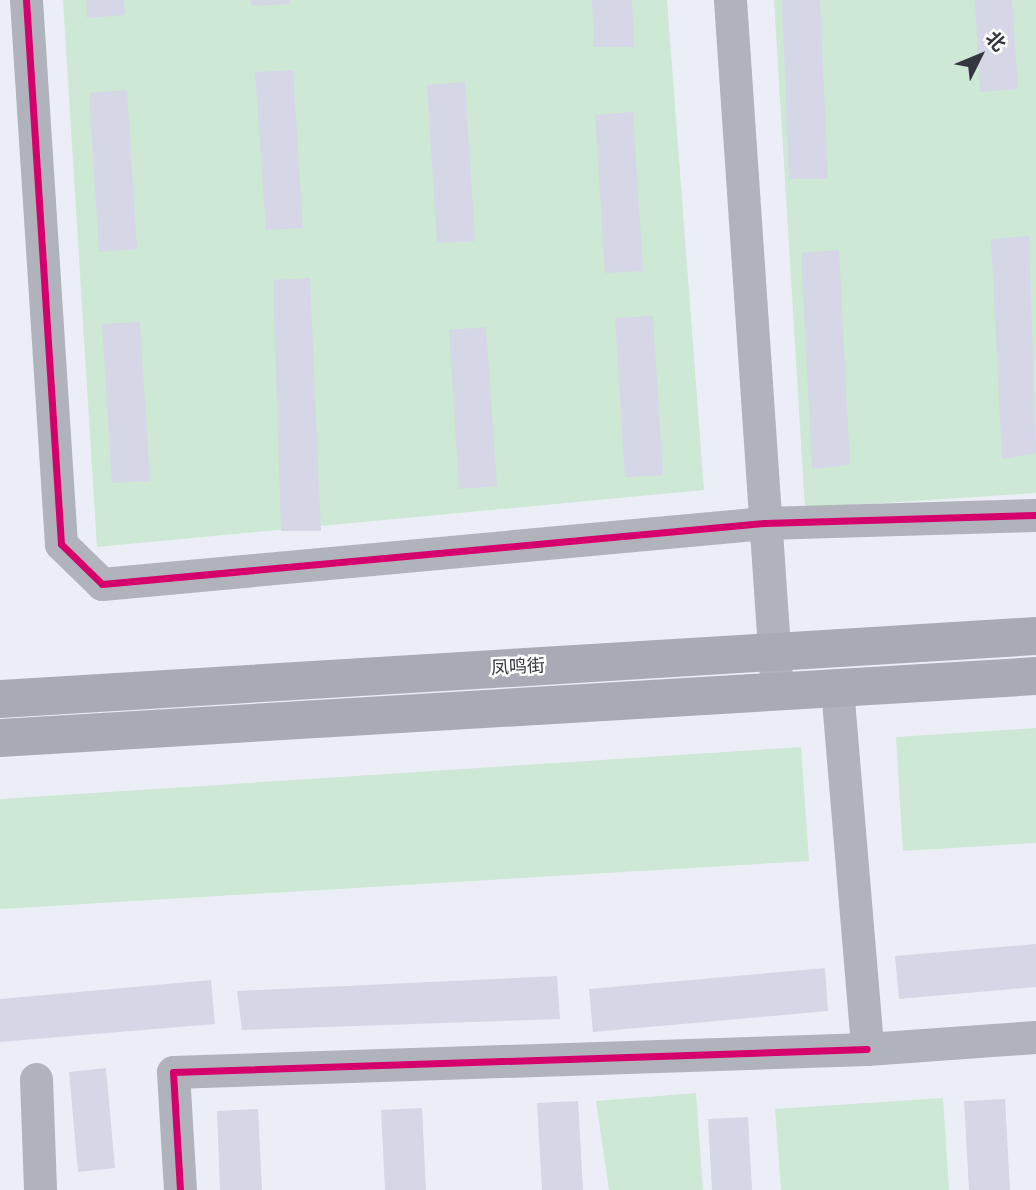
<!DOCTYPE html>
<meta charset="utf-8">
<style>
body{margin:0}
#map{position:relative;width:1036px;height:1190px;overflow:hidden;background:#eceef7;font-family:"DM Sans","Noto Sans SC",sans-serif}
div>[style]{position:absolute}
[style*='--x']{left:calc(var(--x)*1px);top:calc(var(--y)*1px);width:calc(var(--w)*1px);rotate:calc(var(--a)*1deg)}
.green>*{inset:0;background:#cde8d5}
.building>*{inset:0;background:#d5d7e7}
.minor>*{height:33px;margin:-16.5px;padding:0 16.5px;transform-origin:16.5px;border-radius:16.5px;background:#b0b2bc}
.major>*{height:38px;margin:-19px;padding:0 19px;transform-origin:19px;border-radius:19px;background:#a9aab6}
.cycleway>*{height:7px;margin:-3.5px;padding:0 3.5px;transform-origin:3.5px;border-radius:3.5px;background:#d6006c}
span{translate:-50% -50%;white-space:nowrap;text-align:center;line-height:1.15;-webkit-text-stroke:5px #fff;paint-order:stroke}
.street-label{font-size:18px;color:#33353f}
.north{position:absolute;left:945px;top:21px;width:70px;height:70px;-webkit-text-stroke:5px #fff;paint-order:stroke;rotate:47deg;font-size:19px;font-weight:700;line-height:28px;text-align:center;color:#33353f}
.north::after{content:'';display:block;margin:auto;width:24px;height:32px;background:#33353f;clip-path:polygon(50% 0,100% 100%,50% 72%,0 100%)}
</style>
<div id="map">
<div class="green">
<i style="clip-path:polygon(63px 0,667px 0,704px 490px,97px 547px)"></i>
<i style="clip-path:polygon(774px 0,1036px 0,1036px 493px,805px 508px)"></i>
<i style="clip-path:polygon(1036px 728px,1036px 843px,903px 851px,896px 737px)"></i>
<i style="clip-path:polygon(801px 747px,809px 861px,0 909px,0 799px)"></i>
<i style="clip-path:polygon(696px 1093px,703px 1190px,609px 1190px,596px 1101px)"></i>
<i style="clip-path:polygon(943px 1098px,949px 1190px,781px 1190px,775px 1109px)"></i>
</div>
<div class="building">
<i style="clip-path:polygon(86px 0,124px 0,125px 15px,87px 18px)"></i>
<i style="clip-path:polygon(251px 0,289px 0,289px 4px,252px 6px)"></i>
<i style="clip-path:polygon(592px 0,632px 0,634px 47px,594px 47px)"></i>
<i style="clip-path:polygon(782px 0,820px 0,828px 179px,789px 179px)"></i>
<i style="clip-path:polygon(975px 0,1012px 0,1018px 89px,980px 92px)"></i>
<i style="clip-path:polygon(293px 70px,303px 228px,266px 230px,255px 72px)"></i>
<i style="clip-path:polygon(465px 82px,475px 241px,437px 243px,427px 85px)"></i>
<i style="clip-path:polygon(127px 90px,137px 249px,99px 252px,89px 93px)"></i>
<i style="clip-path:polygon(633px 112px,643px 271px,605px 273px,595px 115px)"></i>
<i style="clip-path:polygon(1029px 236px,1036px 453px,1002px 459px,991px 239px)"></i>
<i style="clip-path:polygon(839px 250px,850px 465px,812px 469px,801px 253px)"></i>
<i style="clip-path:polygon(310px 278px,321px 531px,281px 531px,273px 280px)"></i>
<i style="clip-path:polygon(653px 316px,663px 475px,625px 477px,615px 318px)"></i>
<i style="clip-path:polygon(140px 322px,150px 481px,112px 483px,102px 324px)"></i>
<i style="clip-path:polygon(486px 327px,497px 486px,459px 489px,449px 330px)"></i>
<i style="clip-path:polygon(1036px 944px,1036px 987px,899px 999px,895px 956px)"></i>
<i style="clip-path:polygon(825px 968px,828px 1011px,593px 1032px,589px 989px)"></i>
<i style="clip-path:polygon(557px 976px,560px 1019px,242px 1030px,237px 991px)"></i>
<i style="clip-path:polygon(211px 980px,215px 1024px,0 1042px,0 999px)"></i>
<i style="clip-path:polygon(106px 1068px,115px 1168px,78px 1172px,69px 1072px)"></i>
<i style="clip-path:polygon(1005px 1099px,1010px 1190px,969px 1190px,964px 1101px)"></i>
<i style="clip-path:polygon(578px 1101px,583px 1190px,542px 1190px,537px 1103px)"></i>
<i style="clip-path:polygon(422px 1108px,426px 1190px,385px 1190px,381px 1110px)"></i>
<i style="clip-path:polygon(258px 1109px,262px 1190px,220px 1190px,217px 1111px)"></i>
<i style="clip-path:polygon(748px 1117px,752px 1190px,712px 1190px,708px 1119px)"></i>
</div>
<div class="minor">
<i style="--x:26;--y:0;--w:545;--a:86.32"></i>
<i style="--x:61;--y:544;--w:57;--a:44.3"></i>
<i style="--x:102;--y:584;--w:666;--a:-5.26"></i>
<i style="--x:765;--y:523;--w:271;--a:-1.7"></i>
<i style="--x:730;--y:0;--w:681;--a:86.12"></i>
<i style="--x:837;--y:688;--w:362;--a:85.2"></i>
<i style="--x:867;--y:1049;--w:169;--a:-4.1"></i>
<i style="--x:36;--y:1079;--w:111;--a:87.9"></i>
<i style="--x:180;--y:1190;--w:118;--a:-93.4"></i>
<i style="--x:173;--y:1072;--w:694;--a:-1.9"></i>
</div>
<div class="major">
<i style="--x:0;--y:699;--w:1038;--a:-3.48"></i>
<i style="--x:0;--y:738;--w:1038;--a:-3.42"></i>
</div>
<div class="cycleway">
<i style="--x:26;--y:0;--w:545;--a:86.32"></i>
<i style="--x:61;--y:544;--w:57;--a:44.3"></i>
<i style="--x:102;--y:584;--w:666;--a:-5.26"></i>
<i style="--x:765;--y:523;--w:271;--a:-1.7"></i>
<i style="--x:180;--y:1190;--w:118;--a:-93.4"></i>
<i style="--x:173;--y:1072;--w:694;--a:-1.9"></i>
</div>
<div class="street-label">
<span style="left:518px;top:667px;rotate:-3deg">凤鸣街</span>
</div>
<div class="north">北</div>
</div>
